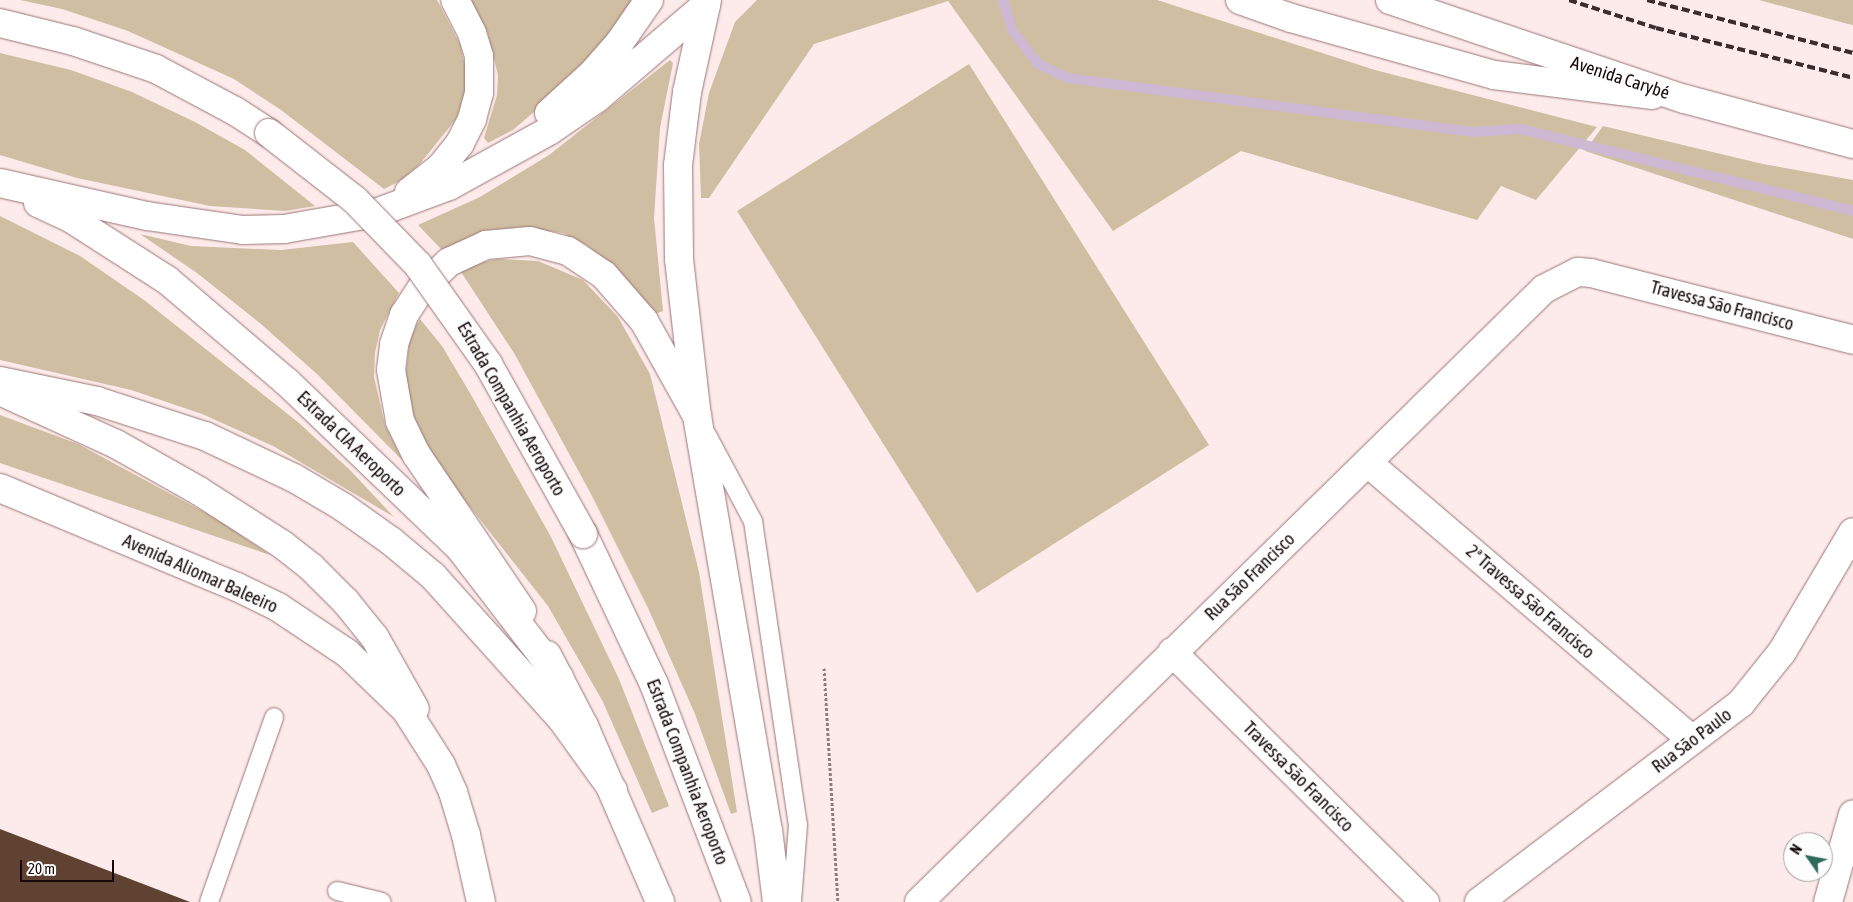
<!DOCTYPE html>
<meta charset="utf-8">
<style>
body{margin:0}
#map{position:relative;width:1853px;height:902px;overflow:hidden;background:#fdebeb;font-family:"Asap Condensed",sans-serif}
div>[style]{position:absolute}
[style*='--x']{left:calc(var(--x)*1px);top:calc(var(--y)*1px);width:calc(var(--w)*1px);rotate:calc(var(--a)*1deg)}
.green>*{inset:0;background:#cfbea2}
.stream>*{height:10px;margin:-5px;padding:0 5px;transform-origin:5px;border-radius:5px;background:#ceb9d5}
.building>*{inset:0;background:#604232}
.path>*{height:3px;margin-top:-1.5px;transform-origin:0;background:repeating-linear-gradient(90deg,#8d7d7d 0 2.5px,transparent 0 5px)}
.roads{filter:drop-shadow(0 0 1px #9b7575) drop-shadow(0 0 1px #9b7575)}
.service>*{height:18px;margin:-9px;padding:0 9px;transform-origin:9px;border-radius:9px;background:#fff}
.minor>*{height:28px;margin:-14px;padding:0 14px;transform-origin:14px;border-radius:14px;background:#fff}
.tertiary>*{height:28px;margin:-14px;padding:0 14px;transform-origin:14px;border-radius:14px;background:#fff}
.secondary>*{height:28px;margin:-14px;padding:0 14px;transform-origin:14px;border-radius:14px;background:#fff}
.primary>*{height:28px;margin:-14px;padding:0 14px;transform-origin:14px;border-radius:14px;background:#fff}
.trunk>*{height:28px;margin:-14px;padding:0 14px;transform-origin:14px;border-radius:14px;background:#fff}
.rail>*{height:4px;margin-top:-2px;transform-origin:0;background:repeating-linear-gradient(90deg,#3b2c2d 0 8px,transparent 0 12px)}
.bridges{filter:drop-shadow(0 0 1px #9b7575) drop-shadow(0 0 1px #9b7575)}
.trunk-bridge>*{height:28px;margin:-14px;padding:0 14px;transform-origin:14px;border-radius:14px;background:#fff}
span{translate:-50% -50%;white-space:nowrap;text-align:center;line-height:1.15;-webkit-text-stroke:5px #fdfdfd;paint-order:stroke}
.street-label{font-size:18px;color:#17090a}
.north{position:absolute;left:1783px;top:832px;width:50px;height:50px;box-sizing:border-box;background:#fdfdfd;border:1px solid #a19b9c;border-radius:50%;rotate:303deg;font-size:14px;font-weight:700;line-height:20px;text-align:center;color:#17090a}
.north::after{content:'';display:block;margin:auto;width:18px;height:22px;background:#2d6c5a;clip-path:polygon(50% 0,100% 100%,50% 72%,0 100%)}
.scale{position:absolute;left:20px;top:860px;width:94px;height:22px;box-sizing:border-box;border:2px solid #17090a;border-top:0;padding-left:6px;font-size:15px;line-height:18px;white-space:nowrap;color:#17090a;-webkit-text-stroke:4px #fdfdfd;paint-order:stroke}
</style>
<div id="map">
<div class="green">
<i style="clip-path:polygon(20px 0,437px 0,460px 44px,466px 69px,465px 95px,456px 119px,419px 165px,400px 181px,384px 189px,281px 110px,234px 79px,128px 31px,62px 9px)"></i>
<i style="clip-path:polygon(470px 0,637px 0,618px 28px,564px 86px,513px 130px,488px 143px,484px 138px,497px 95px,498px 75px,487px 31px)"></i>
<i style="clip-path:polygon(757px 0,1157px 0,1375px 70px,1597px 127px,1536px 200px,1501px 186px,1477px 220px,1241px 151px,1113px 231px,948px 1px,814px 44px,709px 198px,701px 198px,699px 144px,709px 93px,735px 22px)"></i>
<i style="clip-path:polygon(1759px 0,1853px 0,1853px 25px,1848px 24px)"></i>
<i style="clip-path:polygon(0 53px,71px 70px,132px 92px,195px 122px,245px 150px,315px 206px,285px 211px,210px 206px,77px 178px,0 155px)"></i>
<i style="clip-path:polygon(670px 60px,673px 63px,660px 128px,654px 218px,663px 311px,655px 314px,625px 277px,588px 246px,563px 233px,520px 227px,489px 230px,442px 250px,418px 225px,480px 197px,549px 155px)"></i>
<i style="clip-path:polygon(969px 64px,1209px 445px,977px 593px,737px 211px)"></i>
<i style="clip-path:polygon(1603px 126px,1763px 164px,1853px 180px,1853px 239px,1585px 151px)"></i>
<i style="clip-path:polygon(0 216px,80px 256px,144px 300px,299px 423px,350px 470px,394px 517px,273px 446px,202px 414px,131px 390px,0 360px)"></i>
<i style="clip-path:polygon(140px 234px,191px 246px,234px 248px,281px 250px,353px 242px,399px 293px,380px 330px,375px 353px,374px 377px,385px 425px,403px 461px,318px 375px,261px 324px,197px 273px)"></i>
<i style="clip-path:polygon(498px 259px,538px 261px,583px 280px,618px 317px,650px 374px,699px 572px,737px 812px,731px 814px,695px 714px,648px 608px,591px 494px,514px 353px,461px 272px,478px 263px)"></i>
<i style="clip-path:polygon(420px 319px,442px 346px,470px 393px,551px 537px,619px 679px,669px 806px,652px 813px,603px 702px,548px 606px,433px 460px,409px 405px,405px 381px,410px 336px)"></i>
<i style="clip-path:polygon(0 415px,78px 444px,219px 520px,270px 555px,0 463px)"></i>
</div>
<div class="stream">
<i style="--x:1003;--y:0;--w:31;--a:73"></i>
<i style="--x:1012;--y:30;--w:43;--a:52.6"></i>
<i style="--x:1038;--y:64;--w:33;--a:25"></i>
<i style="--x:1068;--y:78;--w:409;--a:7.6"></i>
<i style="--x:1473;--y:132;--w:47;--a:-3.7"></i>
<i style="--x:1520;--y:129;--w:343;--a:13.8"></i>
</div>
<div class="building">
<i style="clip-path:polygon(0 829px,190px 902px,0 902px)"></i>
</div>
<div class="path">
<i style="--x:824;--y:668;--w:234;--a:86.6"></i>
</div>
<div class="roads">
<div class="service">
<i style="--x:707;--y:435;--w:98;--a:61.9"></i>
<i style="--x:753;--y:521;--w:307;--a:81.6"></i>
<i style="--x:798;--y:825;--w:77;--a:94.5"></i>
<i style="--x:337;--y:891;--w:46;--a:13.7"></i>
<i style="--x:209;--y:902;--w:196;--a:-70.6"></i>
</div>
<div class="minor">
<i style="--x:1368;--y:463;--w:426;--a:40.5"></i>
<i style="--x:1172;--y:652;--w:356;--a:44.7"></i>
<i style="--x:919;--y:902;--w:875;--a:-44.44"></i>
<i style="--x:1544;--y:289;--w:38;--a:-27"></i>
<i style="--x:1578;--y:272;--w:13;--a:4"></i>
<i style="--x:1591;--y:273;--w:270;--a:14.3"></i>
<i style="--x:1828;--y:902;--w:91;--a:-74.1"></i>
</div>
<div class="tertiary">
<i style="--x:1479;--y:902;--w:329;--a:-37.2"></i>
<i style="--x:1741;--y:703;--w:65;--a:-51.2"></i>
<i style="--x:1782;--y:652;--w:139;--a:-59.4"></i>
</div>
<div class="secondary">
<i style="--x:1240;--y:0;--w:54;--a:19.4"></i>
<i style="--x:1291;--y:18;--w:211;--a:15.7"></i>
<i style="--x:1494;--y:75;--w:160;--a:7.2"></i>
<i style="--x:0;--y:391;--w:128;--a:24.6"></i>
<i style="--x:116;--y:444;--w:95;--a:29.5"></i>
<i style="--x:199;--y:491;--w:100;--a:32.7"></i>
<i style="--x:283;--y:545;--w:36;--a:38"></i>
<i style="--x:311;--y:567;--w:49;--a:45"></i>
<i style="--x:346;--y:602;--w:46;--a:51.1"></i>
<i style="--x:375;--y:638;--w:81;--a:60.6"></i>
<i style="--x:0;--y:488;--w:257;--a:22.7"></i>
<i style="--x:237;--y:587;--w:46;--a:26"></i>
<i style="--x:278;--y:607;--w:83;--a:33.7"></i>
<i style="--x:347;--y:653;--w:82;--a:44"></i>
<i style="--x:406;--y:710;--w:65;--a:57.5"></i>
<i style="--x:441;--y:765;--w:30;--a:66"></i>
<i style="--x:453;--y:792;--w:45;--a:73.2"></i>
<i style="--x:466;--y:835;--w:69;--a:77.4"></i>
</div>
<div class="primary">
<i style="--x:706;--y:5;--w:89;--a:102.3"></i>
<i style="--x:687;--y:92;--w:74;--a:97"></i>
<i style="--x:678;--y:165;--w:94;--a:89.4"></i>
<i style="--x:679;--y:259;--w:158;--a:83.5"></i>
<i style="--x:697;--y:416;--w:420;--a:80.3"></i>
<i style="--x:768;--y:830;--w:73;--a:82.9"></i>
<i style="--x:522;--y:611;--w:189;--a:-124"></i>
<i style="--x:416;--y:454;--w:37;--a:-116"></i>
<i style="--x:400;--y:421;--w:52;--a:-100"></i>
<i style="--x:391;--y:370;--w:26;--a:-83"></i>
<i style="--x:394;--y:344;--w:31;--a:-71"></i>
<i style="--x:404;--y:315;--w:31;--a:-57"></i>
<i style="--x:421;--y:289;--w:39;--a:-44"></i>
<i style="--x:449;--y:262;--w:41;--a:-24.7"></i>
<i style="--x:486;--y:245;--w:44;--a:-5.2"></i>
<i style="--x:530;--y:241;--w:39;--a:15"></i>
<i style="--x:568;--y:251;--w:43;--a:33.7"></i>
<i style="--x:604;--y:275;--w:61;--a:49"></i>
<i style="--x:644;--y:321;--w:109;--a:60.8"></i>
<i style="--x:547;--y:655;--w:80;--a:62.5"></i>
<i style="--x:584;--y:726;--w:192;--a:66.6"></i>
</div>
<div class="trunk">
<i style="--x:1390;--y:0;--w:311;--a:18.6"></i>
<i style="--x:1685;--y:99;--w:174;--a:15"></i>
<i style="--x:0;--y:23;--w:75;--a:13.9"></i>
<i style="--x:73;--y:41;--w:88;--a:18.6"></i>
<i style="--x:156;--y:69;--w:89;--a:28"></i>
<i style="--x:235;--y:111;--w:40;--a:32.9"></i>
<i style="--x:549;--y:113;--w:59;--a:-42.3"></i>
<i style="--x:593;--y:73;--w:41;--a:-48.9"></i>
<i style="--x:620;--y:42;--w:51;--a:-55.4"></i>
<i style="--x:0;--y:183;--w:151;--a:12.7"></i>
<i style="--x:147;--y:216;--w:97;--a:8.3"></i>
<i style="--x:243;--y:230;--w:41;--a:-1.4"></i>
<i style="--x:284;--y:229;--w:93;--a:-9.9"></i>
<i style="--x:376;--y:213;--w:78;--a:-20.3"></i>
<i style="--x:449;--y:186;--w:114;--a:-28.8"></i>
<i style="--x:549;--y:131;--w:58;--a:-34.5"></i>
<i style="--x:597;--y:98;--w:143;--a:-40.5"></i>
<i style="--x:706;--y:5;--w:5;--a:-79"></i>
<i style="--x:409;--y:192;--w:39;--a:-38"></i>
<i style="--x:440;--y:168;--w:32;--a:-51"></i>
<i style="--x:460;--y:143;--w:27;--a:-63"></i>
<i style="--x:472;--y:119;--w:27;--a:-75"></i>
<i style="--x:479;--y:93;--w:37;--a:-90"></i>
<i style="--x:479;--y:56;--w:24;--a:-107"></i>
<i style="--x:472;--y:33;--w:37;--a:-117"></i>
<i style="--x:38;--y:203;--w:38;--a:25"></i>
<i style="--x:72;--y:219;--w:113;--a:32.7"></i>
<i style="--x:167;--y:280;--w:157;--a:40.4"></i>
<i style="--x:287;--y:382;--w:240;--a:43.8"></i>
<i style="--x:460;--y:548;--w:163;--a:52.5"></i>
<i style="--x:0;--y:381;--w:99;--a:11.7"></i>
<i style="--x:97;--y:401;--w:114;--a:18"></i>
<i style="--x:205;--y:436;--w:98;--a:25.3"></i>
<i style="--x:294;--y:478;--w:57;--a:30.6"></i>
<i style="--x:343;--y:507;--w:59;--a:35.3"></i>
<i style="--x:391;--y:541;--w:55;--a:39.8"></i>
<i style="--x:433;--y:576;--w:191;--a:48"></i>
<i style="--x:561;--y:718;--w:89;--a:54.2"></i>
<i style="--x:583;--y:534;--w:166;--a:64.7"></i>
<i style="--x:654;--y:684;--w:233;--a:69.2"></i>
</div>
</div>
<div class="rail">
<i style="--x:1569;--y:0;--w:91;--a:17.8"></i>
<i style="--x:1656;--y:28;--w:203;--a:14.2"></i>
<i style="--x:1647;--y:0;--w:213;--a:14.4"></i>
</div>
<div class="bridges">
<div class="trunk-bridge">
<i style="--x:269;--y:133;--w:109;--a:37.9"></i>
<i style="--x:355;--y:200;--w:91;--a:45.9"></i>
<i style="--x:418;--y:265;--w:121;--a:54.7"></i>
<i style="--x:488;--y:364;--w:195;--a:60.8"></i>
</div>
</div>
<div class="street-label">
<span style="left:1620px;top:78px;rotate:18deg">Avenida Carybé</span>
<span style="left:1722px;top:306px;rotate:15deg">Travessa São Francisco</span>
<span style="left:511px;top:409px;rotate:60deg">Estrada Companhia Aeroporto</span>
<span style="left:351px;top:444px;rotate:44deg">Estrada CIA Aeroporto</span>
<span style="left:200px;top:574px;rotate:24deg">Avenida Aliomar Baleeiro</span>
<span style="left:1250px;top:577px;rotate:-44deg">Rua São Francisco</span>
<span style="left:1530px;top:602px;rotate:41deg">2ª Travessa São Francisco</span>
<span style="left:1692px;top:741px;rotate:-37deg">Rua São Paulo</span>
<span style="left:687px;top:772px;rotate:69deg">Estrada Companhia Aeroporto</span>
<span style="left:1298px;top:777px;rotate:45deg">Travessa São Francisco</span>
</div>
<div class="north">N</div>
<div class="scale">20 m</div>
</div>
